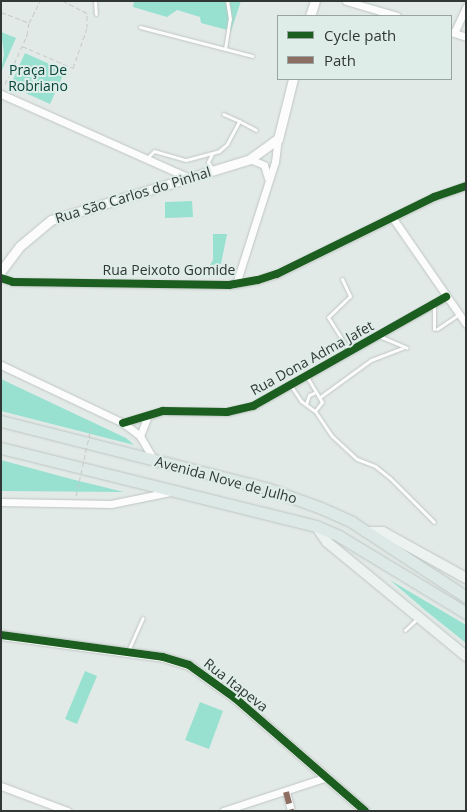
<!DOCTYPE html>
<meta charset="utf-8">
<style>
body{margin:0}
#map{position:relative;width:467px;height:812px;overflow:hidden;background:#e2eae7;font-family:"Open Sans",sans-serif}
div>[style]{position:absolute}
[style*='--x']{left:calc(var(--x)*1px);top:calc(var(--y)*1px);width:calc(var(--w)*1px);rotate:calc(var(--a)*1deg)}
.green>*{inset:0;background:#98e1d1}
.path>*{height:1px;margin-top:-0.5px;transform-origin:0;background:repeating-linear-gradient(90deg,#c7cac9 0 5px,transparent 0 7.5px)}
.roads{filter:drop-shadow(0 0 1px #bfc5c3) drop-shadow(0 0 1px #bfc5c3)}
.service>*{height:3px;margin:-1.5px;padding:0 1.5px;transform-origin:1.5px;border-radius:1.5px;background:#fbfcfb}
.minor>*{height:7px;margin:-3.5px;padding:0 3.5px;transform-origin:3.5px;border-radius:3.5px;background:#fbfcfb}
.tertiary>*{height:9px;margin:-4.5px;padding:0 4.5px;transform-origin:4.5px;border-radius:4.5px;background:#fbfcfb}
.secondary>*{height:10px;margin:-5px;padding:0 5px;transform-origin:5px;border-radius:5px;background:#ebf2f0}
.primary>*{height:11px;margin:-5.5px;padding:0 5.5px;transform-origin:5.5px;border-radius:5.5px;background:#dce9e6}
.path-bridge>*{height:1px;margin-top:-0.5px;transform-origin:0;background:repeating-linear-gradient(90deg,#c7cac9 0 5px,transparent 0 7.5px)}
.quiet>*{height:6px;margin-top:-3px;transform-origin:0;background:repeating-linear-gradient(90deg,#8d6e63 0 12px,transparent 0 18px)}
.cycleway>*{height:8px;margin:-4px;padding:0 4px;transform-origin:4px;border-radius:4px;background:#1b5e20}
span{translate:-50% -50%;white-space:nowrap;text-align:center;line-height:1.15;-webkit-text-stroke:4px #deede8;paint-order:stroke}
.park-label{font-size:14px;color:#07453a}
.street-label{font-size:14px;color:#313735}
.frame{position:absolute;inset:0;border:2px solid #313735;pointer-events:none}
.legend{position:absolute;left:277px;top:15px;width:175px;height:65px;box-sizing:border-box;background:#deede8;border:1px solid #99a4a0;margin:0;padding:6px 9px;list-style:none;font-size:15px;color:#313735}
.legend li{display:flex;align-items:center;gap:10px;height:25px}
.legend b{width:25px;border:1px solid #99a4a0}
</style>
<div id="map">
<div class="green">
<i style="clip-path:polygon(134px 1px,241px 1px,231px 31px,201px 23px,200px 17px,177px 10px,167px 17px,133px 7px)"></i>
<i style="clip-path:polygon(1px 32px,16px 38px,1px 72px,4px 54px)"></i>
<i style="clip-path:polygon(25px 53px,65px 71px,50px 104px,10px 86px)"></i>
<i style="clip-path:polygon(192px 201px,193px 217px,165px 218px,165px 202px)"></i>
<i style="clip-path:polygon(213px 234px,227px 234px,221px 264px,210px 265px,213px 260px)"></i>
<i style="clip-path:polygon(1px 379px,126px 438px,134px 445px,1px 411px)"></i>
<i style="clip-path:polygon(1px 460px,71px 479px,124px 492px,1px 491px)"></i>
<i style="clip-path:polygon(390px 580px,466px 625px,466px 643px,426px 611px)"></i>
<i style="clip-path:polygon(85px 671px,97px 676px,77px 724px,65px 719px)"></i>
<i style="clip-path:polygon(200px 702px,223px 711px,209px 749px,185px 740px)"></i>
</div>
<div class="path">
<i style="--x:1;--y:12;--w:30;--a:21"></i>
<i style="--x:29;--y:23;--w:25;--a:-63"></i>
<i style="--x:22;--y:46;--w:56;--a:23.3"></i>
<i style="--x:73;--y:68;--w:42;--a:-70.7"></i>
<i style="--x:87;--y:28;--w:15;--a:-90"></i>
<i style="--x:87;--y:13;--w:27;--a:-153"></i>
<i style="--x:5;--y:84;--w:54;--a:-65.8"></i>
<i style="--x:27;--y:35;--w:12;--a:-81"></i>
</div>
<div class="roads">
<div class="service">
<i style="--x:95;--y:1;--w:13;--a:86"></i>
<i style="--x:140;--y:27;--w:116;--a:14.5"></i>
<i style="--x:225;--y:49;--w:30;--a:-81"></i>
<i style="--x:230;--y:19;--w:18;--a:-99"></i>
<i style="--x:239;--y:121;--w:19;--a:28"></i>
<i style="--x:212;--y:154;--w:9;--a:117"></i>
<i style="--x:208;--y:162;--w:9;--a:58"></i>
<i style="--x:146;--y:159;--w:11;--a:-45"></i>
<i style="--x:154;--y:151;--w:33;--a:16"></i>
<i style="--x:186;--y:160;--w:34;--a:-15"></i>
<i style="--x:219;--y:151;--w:11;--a:-41"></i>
<i style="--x:227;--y:144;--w:26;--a:-62"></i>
<i style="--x:239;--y:121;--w:17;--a:-156"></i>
<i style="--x:342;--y:279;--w:19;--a:65"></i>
<i style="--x:350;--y:296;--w:30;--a:136"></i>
<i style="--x:328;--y:317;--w:41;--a:57.8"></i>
<i style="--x:434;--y:304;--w:25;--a:90"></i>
<i style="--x:437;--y:329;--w:25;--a:-34"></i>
<i style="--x:379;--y:336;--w:30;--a:23"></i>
<i style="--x:307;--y:377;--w:29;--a:59"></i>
<i style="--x:322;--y:402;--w:11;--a:128"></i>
<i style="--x:291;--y:386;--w:18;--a:56"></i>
<i style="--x:301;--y:401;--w:17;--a:36"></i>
<i style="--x:315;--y:411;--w:30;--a:56"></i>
<i style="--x:332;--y:436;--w:34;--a:43"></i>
<i style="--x:357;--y:459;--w:19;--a:21"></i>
<i style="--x:375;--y:466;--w:19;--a:39"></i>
<i style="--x:390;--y:478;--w:62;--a:45"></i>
<i style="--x:320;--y:397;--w:63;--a:-36"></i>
<i style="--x:371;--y:360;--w:34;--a:-21"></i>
<i style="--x:306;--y:404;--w:9;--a:-72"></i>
<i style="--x:309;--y:395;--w:5;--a:-22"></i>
<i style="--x:405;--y:630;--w:16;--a:-43"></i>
<i style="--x:128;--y:651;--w:36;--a:-66"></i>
</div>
<div class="minor">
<i style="--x:346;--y:1;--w:53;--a:16.4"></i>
<i style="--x:451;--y:32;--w:16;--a:18"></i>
<i style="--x:454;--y:33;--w:29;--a:-65"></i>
<i style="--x:1;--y:94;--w:207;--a:24"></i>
<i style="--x:250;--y:159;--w:15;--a:23"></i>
<i style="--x:264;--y:165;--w:14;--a:73"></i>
<i style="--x:392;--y:217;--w:130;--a:55.3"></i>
<i style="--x:1;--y:278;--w:13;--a:18"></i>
<i style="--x:13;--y:282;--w:216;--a:0.8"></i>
<i style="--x:229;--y:285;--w:29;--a:-10"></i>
<i style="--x:258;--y:280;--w:20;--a:-18"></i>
<i style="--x:277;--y:274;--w:175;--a:-26.1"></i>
<i style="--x:434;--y:197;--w:34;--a:-19"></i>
<i style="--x:236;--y:284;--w:128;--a:-72.3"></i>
<i style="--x:275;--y:162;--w:23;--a:-83"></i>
<i style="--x:1;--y:365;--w:135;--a:25.4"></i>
<i style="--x:123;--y:423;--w:21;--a:37"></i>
<i style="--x:140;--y:436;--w:28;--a:60"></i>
<i style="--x:123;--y:423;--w:42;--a:-16.7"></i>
<i style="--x:163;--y:411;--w:64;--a:0.9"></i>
<i style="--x:227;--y:412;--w:27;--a:-13"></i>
<i style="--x:253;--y:406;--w:222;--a:-29.5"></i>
<i style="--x:140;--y:436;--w:22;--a:-69"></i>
<i style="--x:1;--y:502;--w:110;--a:1"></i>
<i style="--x:111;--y:504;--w:60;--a:-11.5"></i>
<i style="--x:1;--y:786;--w:71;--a:20.7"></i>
<i style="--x:286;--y:792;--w:20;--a:75"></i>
<i style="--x:223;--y:811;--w:109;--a:-18.1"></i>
</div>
<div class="tertiary">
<i style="--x:310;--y:16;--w:16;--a:-72"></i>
<i style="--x:1;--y:271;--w:31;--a:-53"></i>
<i style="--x:20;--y:246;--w:40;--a:-40"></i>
<i style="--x:51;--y:220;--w:208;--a:-17"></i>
<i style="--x:250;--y:159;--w:34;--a:-36"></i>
<i style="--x:278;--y:139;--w:62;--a:-76"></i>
<i style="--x:1;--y:635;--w:163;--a:7.7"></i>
<i style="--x:163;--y:657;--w:27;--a:17"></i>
<i style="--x:189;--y:665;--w:57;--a:35.7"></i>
<i style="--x:235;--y:698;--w:172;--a:41"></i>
</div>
<div class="secondary">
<i style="--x:316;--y:526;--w:19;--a:55"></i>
<i style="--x:327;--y:542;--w:180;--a:39.4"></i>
<i style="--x:366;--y:532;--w:17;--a:0"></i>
<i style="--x:383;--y:532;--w:95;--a:29"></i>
</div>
<div class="primary">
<i style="--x:1;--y:421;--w:273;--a:14.2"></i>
<i style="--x:266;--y:488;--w:59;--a:20"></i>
<i style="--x:321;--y:508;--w:34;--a:24"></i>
<i style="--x:352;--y:522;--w:136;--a:33.3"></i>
<i style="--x:1;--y:448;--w:325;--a:13.9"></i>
<i style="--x:316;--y:526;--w:25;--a:23"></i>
<i style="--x:339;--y:536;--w:149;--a:31.2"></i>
</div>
</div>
<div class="path-bridge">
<i style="--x:76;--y:496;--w:70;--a:-77.6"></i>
</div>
<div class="quiet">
<i style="--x:286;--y:792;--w:20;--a:75"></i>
</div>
<div class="cycleway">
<i style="--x:1;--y:278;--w:13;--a:18"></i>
<i style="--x:13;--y:282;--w:216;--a:0.8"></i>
<i style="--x:229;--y:285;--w:29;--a:-10"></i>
<i style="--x:258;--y:280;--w:20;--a:-18"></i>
<i style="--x:277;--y:274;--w:175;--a:-26.1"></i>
<i style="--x:434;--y:197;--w:34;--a:-19"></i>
<i style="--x:123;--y:423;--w:42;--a:-16.7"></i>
<i style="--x:163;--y:411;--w:64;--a:0.9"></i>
<i style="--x:227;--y:412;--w:27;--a:-13"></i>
<i style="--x:253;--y:406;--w:222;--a:-29.5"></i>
<i style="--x:1;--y:635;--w:163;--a:7.7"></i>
<i style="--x:163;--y:657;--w:27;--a:17"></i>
<i style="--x:189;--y:665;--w:57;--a:35.7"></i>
<i style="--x:235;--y:698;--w:172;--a:41"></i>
</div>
<div class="park-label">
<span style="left:38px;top:78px">Praça De<br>Robriano</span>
</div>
<div class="street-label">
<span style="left:133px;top:195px;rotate:-17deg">Rua São Carlos do Pinhal</span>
<span style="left:169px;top:270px">Rua Peixoto Gomide</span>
<span style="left:312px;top:358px;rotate:-29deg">Rua Dona Adma Jafet</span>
<span style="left:226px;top:480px;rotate:15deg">Avenida Nove de Julho</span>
<span style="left:236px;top:685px;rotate:38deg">Rua Itapeva</span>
</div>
<div class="frame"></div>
<ul class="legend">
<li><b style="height:6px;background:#1b5e20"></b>Cycle path</li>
<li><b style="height:6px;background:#8d6e63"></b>Path</li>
</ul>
</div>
